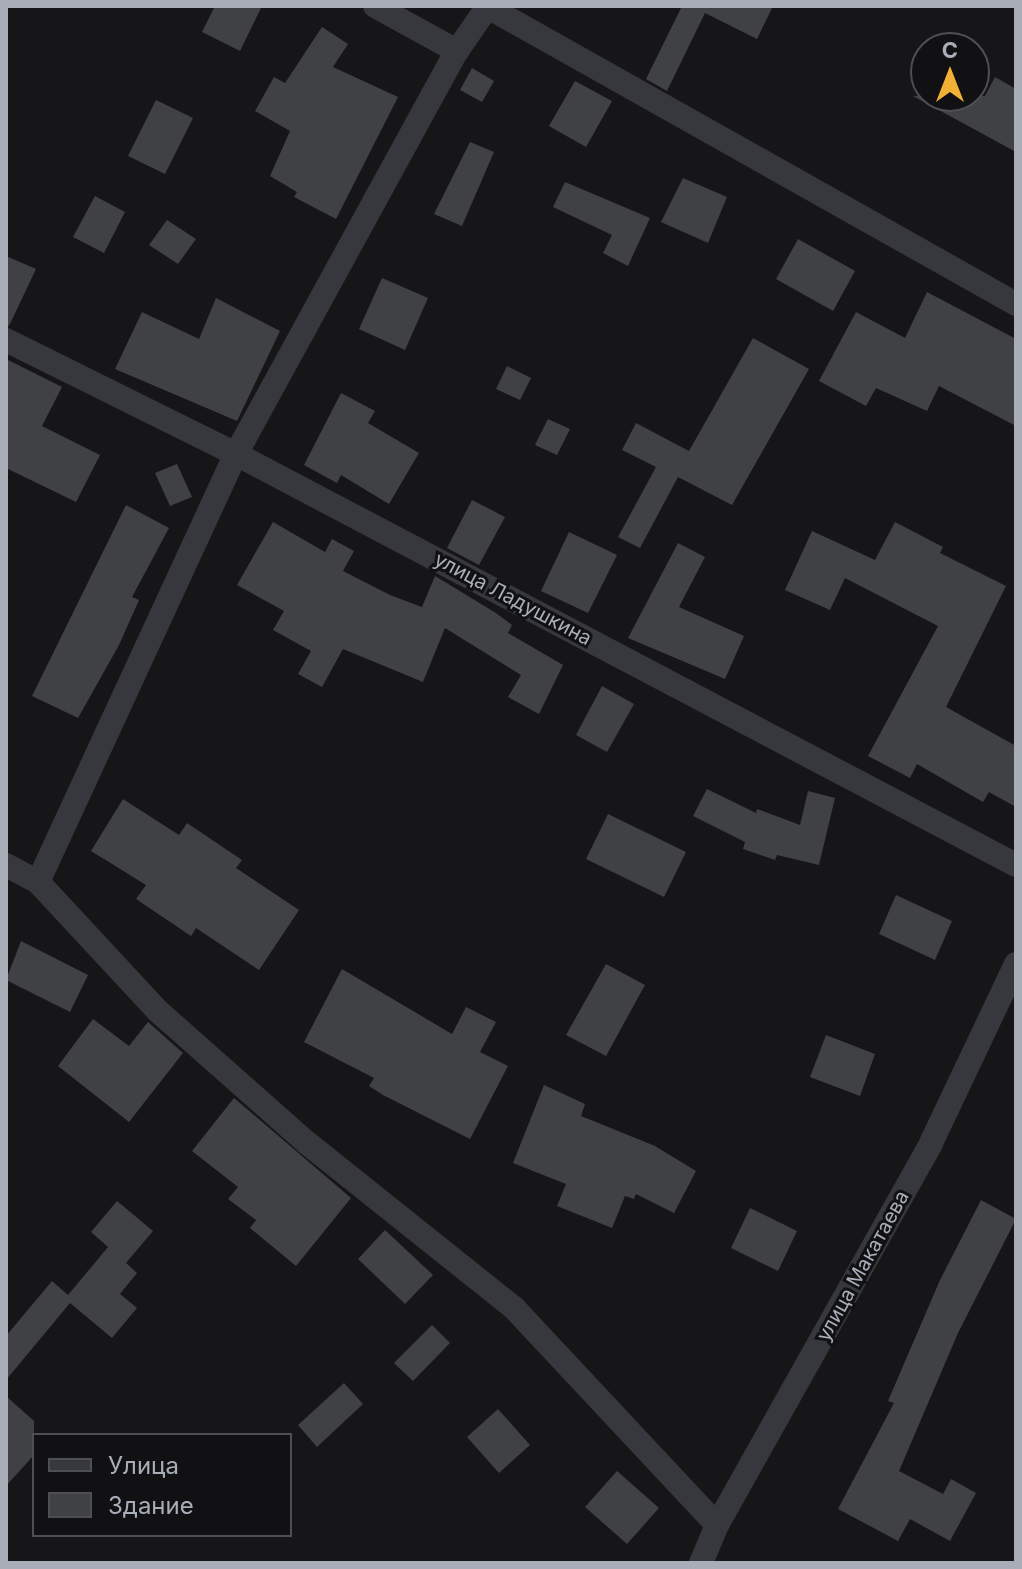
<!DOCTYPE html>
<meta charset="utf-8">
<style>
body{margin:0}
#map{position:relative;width:1022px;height:1569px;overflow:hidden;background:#161618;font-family:Inter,sans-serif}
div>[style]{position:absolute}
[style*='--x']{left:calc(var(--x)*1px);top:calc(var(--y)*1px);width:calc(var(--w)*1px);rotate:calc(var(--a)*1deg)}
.building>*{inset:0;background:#404145}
.street>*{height:24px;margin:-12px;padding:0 12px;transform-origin:12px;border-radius:12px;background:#37383d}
span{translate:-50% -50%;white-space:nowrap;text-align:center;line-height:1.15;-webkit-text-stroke:6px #111113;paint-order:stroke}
.street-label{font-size:20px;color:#a8adb8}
.frame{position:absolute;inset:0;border:8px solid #a8adb8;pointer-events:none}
.legend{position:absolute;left:32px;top:1433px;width:260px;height:104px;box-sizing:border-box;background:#111113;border:2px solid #4d4f55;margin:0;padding:10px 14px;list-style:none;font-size:24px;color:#a8adb8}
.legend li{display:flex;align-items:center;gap:16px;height:40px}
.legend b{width:40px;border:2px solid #4d4f55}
.north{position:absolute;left:910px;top:32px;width:80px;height:80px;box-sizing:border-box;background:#111113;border:2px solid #4d4f55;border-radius:50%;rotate:0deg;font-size:22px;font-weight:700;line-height:32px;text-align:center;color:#a8adb8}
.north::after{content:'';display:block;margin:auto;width:28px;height:36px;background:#f2b134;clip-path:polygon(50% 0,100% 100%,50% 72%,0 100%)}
</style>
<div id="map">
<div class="building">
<i style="clip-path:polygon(215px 6px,262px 6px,240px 51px,202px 32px)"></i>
<i style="clip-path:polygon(682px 6px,773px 6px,757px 39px,705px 13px,667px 91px,646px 79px)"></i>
<i style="clip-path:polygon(322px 27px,348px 44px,333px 67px,398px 97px,336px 219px,294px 197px,297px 192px,270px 176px,290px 131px,255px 111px,274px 77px,285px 83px)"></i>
<i style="clip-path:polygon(472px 68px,494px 81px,482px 102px,460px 90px)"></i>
<i style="clip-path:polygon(995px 77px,1016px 89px,1016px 152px,913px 96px,985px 96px)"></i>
<i style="clip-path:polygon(575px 81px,612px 101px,586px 147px,549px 126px)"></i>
<i style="clip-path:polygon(156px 100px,193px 118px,165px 174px,128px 156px)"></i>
<i style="clip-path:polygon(470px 142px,494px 152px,462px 226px,434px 214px)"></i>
<i style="clip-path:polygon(683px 178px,727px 197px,708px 243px,661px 222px)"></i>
<i style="clip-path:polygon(565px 182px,650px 218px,628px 266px,603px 253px,612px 235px,553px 207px)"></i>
<i style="clip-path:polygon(95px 196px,125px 212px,104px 253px,73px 237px)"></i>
<i style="clip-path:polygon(167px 220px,196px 239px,178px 264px,149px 245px)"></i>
<i style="clip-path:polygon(798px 239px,855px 271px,833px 311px,776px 279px)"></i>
<i style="clip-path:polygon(6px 256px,36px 269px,9px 326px,6px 325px)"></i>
<i style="clip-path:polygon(382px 278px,428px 298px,405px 350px,359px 329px)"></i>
<i style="clip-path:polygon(927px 292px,1016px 339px,1016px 426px,939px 386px,927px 411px,876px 388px,866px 406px,819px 381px,856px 312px,905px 338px)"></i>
<i style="clip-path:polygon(216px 298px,280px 331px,237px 421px,115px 369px,142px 312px,199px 339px)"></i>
<i style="clip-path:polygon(753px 338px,809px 369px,732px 505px,678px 477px,640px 548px,618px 537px,656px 467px,622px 450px,636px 423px,689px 451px)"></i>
<i style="clip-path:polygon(6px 359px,62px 387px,42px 426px,100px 455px,76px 502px,6px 468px)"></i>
<i style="clip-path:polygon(507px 366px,531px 378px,520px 400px,496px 389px)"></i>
<i style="clip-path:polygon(341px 393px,375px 411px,368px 423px,419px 453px,389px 504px,341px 475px,337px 483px,304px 465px)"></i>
<i style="clip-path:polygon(548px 419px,570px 429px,557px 455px,535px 445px)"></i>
<i style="clip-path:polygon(177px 464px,192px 497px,170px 506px,155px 473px)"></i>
<i style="clip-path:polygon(472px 500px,505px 517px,479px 565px,447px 548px)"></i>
<i style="clip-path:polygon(126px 505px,169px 528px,132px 597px,139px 600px,119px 645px,78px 718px,32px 696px)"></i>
<i style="clip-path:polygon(273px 522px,325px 552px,332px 539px,354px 551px,343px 571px,390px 595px,422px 607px,435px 576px,496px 613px,512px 625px,508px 633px,563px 665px,539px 714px,508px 697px,521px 675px,445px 628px,423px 682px,343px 649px,322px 687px,298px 674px,311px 651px,273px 630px,284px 611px,237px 585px)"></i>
<i style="clip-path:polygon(895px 522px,943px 547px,940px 553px,1006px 586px,946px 707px,1016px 746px,1016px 807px,989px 792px,983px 802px,917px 764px,910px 778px,868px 756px,938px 626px,845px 578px,830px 610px,785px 590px,812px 531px,875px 560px)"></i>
<i style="clip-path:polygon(569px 532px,617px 555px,588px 613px,541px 591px)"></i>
<i style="clip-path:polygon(678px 543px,705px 557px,679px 607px,744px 636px,725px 679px,628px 638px)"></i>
<i style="clip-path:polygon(602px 686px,634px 704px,607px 752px,576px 735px)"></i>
<i style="clip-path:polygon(707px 789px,756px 813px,757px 809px,800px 825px,808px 791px,835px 798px,819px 865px,777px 855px,775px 860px,743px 849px,745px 842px,693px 816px)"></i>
<i style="clip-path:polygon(123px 799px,179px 835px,187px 823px,242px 860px,236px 868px,299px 910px,259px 970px,196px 928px,191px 936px,136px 899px,146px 885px,91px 851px)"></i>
<i style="clip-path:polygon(608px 814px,686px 852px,664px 897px,586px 859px)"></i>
<i style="clip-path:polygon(896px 895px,952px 921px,935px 960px,879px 934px)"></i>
<i style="clip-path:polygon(21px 941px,88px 975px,70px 1012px,6px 980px)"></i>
<i style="clip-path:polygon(606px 964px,645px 985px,606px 1056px,566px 1035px)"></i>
<i style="clip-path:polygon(342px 969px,452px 1034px,466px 1007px,496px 1022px,480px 1052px,508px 1066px,470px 1139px,383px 1095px,369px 1086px,374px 1078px,304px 1042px)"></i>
<i style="clip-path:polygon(93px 1019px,129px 1046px,148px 1022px,183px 1053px,129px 1122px,58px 1066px)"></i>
<i style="clip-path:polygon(826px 1035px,875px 1054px,860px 1096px,810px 1077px)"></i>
<i style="clip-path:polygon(544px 1085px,585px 1104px,581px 1116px,655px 1146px,696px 1171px,674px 1213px,636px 1194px,634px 1199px,625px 1196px,612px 1228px,557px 1206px,566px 1184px,513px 1163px)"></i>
<i style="clip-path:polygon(234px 1098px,351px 1198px,296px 1266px,250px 1228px,256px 1220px,228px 1199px,238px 1187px,192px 1151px)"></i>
<i style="clip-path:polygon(981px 1200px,1016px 1219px,958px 1333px,899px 1471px,943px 1494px,951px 1479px,976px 1493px,950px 1541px,910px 1519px,898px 1541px,838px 1509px,894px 1403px,888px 1401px,940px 1280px)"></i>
<i style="clip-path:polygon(117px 1201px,153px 1231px,126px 1263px,137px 1273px,120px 1294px,137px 1308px,112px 1338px,70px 1303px,6px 1380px,6px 1336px,52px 1281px,68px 1295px,108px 1247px,91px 1232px)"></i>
<i style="clip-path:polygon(750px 1208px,797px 1231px,778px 1271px,731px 1248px)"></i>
<i style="clip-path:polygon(385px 1230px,433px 1275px,405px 1304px,358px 1259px)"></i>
<i style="clip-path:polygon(432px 1325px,450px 1343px,413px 1381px,394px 1363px)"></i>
<i style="clip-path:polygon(344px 1383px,363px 1404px,317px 1447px,298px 1425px)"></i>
<i style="clip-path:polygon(6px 1396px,34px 1421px,34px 1455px,6px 1486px)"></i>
<i style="clip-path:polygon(498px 1409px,530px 1445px,499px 1473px,467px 1437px)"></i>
<i style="clip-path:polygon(617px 1471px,659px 1508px,627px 1544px,585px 1507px)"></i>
</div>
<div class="street">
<i style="--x:375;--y:6;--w:94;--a:28.8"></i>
<i style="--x:488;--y:7;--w:606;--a:29.36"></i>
<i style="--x:6;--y:340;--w:257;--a:26.4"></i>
<i style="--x:236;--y:454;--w:882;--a:27.79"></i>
<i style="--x:6;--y:865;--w:36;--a:28"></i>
<i style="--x:38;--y:882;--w:178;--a:47.1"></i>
<i style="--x:159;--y:1012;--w:196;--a:41.5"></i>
<i style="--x:306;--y:1142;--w:266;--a:38.6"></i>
<i style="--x:514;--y:1308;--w:297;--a:46.9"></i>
<i style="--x:38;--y:882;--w:472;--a:-65.2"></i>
<i style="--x:236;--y:454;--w:460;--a:-61.3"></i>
<i style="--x:457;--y:51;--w:55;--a:-55.4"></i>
<i style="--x:701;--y:1563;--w:41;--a:-67.2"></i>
<i style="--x:717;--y:1525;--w:438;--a:-60.7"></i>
<i style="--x:931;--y:1143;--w:198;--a:-64.6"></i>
</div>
<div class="street-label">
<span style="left:513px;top:599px;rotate:28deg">улица Ладушкина</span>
<span style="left:863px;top:1266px;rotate:-61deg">улица Макатаева</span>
</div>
<div class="frame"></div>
<ul class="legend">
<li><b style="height:10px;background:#37383d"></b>Улица</li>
<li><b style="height:22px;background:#404145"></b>Здание</li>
</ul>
<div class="north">С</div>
</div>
